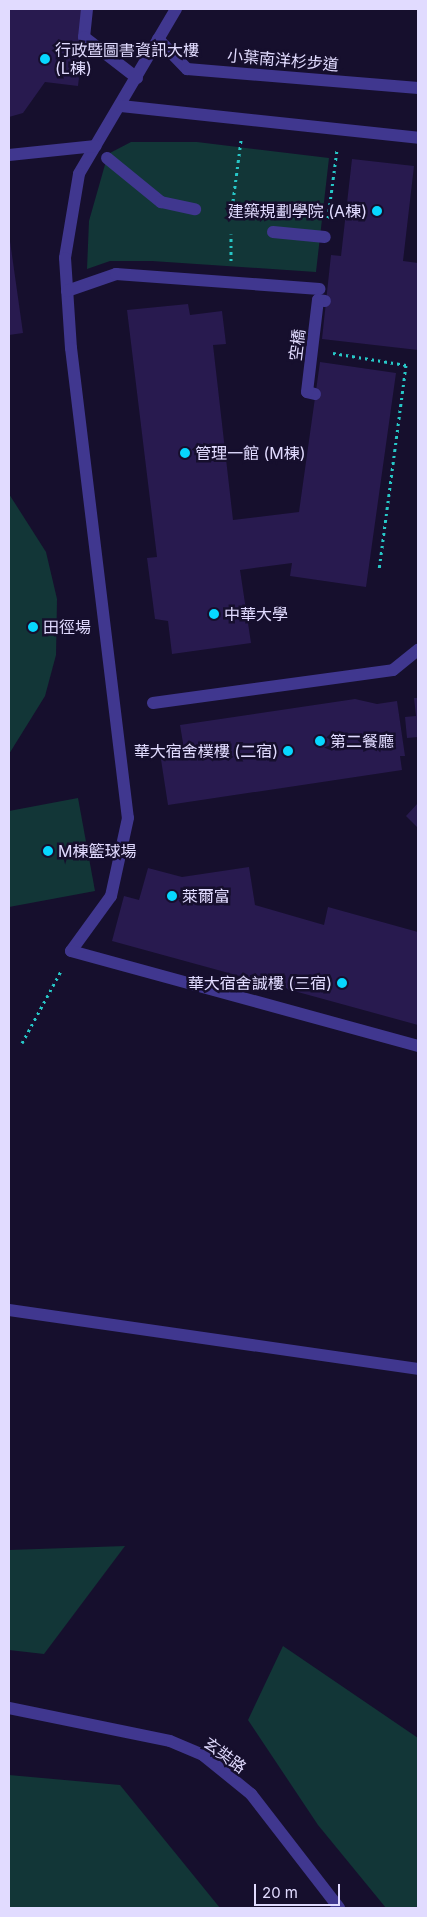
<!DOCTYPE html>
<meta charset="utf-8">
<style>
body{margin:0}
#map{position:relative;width:427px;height:1917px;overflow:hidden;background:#160f2d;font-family:Inter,"Noto Sans TC",sans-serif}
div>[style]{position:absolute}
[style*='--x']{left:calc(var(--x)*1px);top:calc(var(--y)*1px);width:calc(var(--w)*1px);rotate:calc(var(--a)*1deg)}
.green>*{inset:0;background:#123637}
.building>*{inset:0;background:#281a4f}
.path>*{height:3px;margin-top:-1.5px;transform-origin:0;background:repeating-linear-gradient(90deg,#27c7c7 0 2.5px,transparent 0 6.5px)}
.minor>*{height:12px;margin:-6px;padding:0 6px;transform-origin:6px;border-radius:6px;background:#40378f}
.dots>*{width:14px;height:14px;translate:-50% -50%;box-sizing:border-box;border:2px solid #160f2d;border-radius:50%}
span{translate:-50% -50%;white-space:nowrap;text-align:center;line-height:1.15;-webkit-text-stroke:5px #160f2d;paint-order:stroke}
.poi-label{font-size:16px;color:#e1dbff}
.left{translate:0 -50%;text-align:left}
.right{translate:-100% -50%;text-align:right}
.street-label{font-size:16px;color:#e1dbff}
.frame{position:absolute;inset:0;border:10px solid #e1dbff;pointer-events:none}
.scale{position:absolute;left:254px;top:1884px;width:86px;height:22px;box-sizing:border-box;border:2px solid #e1dbff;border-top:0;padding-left:6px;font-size:15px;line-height:18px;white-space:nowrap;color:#e1dbff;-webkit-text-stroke:4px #160f2d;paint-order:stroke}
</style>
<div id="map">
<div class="green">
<i style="clip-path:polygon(131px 142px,197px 142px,329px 158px,316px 272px,152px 261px,110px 261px,87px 269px,89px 221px,108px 154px)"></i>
<i style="clip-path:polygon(9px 494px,46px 552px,57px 599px,56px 655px,45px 696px,9px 754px)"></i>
<i style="clip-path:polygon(78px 798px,95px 891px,9px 907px,9px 811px)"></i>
<i style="clip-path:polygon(125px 1546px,44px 1654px,9px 1650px,9px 1550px)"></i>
<i style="clip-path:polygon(283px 1646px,418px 1738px,418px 1908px,386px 1908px,318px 1825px,248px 1720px)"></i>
<i style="clip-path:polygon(9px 1775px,120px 1785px,220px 1908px,9px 1908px)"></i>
</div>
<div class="building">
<i style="clip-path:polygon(9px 9px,87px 9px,78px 86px,45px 82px,23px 113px,9px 117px)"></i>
<i style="clip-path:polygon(352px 159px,414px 166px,403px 261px,418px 263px,418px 350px,322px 339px,331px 255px,341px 256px)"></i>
<i style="clip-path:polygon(9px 234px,23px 333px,9px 335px)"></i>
<i style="clip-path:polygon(188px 304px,190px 315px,222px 311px,226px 344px,213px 345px,233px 520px,299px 512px,320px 362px,396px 373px,366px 587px,290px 576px,292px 563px,240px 570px,251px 643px,172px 654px,168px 621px,155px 619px,147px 558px,157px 557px,127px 310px)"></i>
<i style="clip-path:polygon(414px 698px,418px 698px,418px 737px,407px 738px,405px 717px,416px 716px)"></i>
<i style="clip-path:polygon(355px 699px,377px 704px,397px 701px,405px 756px,400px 756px,402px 770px,168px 805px,160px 753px,184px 749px,180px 725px)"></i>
<i style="clip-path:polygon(418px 803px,418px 828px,406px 816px)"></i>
<i style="clip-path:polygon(249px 867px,255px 905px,324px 925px,328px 907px,418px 932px,418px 1025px,112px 941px,124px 896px,139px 900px,148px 868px,182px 877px)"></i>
</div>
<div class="path">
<i style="--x:233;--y:201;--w:62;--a:-82.5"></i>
<i style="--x:328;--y:218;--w:69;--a:-82.5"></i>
<i style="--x:231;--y:261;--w:27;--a:-90"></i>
<i style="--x:333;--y:353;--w:74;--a:9.3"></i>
<i style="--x:406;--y:365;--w:206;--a:97.5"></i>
<i style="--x:22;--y:1043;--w:84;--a:-61.6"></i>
</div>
<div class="minor">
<i style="--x:87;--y:9;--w:28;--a:96"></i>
<i style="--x:84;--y:37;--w:67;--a:37.7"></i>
<i style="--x:176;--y:9;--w:191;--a:120.5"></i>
<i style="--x:79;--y:174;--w:85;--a:99.5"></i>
<i style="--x:65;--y:258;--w:90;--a:86.2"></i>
<i style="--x:71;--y:348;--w:473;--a:83.1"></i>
<i style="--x:128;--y:818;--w:80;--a:102.3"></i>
<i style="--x:111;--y:896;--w:68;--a:126"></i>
<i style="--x:71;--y:951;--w:360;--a:15.3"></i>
<i style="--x:158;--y:39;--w:42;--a:46"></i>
<i style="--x:187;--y:69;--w:232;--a:4.7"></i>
<i style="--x:121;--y:106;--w:299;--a:6.1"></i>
<i style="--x:9;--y:155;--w:87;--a:-5.9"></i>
<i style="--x:107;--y:158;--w:70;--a:39.2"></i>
<i style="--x:161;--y:202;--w:35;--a:12"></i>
<i style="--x:273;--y:232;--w:52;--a:5.5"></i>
<i style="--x:67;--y:291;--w:52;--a:-19.1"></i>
<i style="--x:116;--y:274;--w:204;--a:4.2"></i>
<i style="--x:315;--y:394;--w:8;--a:-166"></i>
<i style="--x:307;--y:392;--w:93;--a:-83.2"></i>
<i style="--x:318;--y:300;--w:7;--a:8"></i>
<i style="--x:153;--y:703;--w:242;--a:-7.8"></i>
<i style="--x:393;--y:670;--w:32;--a:-39"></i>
<i style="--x:9;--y:1310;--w:413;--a:8.2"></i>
<i style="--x:9;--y:1708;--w:164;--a:11.6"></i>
<i style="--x:170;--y:1741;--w:36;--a:23"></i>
<i style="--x:203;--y:1755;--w:62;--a:39.1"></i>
<i style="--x:251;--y:1794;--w:144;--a:52.3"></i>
</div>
<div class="dots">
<i style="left:45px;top:59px;background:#07d7ff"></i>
<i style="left:377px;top:211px;background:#07d7ff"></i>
<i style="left:185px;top:453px;background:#07d7ff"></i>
<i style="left:214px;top:614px;background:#07d7ff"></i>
<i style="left:33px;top:627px;background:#07d7ff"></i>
<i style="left:320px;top:741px;background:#07d7ff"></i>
<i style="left:288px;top:751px;background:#07d7ff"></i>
<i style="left:48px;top:851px;background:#07d7ff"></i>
<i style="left:172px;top:896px;background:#07d7ff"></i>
<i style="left:342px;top:983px;background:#07d7ff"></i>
</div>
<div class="poi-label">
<span class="left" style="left:55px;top:59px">行政暨圖書資訊大樓<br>(L棟)</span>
<span class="right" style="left:367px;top:211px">建築規劃學院 (A棟)</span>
<span class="left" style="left:195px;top:453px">管理一館 (M棟)</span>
<span class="left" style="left:224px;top:614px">中華大學</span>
<span class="left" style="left:43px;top:627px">田徑場</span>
<span class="left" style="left:330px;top:741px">第二餐廳</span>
<span class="right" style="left:278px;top:751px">華大宿舍樸樓 (二宿)</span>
<span class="left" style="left:58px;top:851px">M棟籃球場</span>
<span class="left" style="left:182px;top:896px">萊爾富</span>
<span class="right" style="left:332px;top:983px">華大宿舍誠樓 (三宿)</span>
</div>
<div class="street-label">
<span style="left:283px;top:60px;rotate:5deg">小葉南洋杉步道</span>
<span style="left:297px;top:345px;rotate:-83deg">空橋</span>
<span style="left:225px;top:1755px;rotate:36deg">玄奘路</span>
</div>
<div class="frame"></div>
<div class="scale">20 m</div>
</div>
